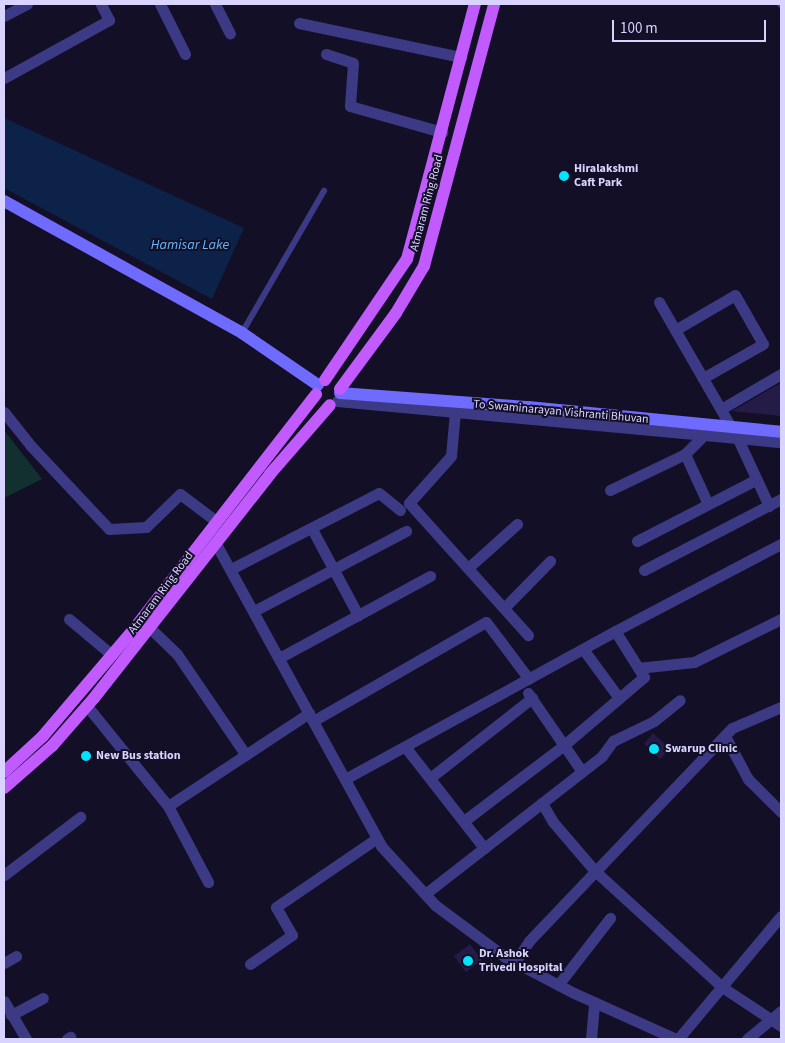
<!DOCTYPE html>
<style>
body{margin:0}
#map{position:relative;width:785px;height:1043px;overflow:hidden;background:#130f26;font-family:"Source Sans 3",sans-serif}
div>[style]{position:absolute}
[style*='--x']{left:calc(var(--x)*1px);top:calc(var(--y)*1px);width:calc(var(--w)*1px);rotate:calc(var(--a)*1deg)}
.green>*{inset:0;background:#12302f}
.water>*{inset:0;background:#0c2248}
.building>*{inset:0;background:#241b47}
.lane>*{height:5.5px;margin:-2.75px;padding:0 2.75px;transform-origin:2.75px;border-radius:2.75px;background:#3d3a85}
.street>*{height:11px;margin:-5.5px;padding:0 5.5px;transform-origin:5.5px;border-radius:5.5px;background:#3d3a85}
.secondary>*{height:12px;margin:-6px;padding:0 6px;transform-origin:6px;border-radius:6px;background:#6f6bff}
.primary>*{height:12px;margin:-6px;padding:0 6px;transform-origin:6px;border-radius:6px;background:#c25bff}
.dots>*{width:14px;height:14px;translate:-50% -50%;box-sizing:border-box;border:2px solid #130f26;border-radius:50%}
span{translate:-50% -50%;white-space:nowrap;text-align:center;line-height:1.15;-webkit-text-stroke:4px #130f26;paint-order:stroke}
.poi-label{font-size:12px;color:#d9d4ff;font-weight:700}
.left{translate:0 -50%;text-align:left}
.street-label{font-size:12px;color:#d9d4ff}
.water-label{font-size:14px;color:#62b6ff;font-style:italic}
.frame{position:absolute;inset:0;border:5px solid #d9d4ff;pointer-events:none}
.scale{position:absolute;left:612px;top:20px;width:154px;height:22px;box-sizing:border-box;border:2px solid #d9d4ff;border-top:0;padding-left:6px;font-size:15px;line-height:18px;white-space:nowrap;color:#d9d4ff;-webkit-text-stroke:4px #130f26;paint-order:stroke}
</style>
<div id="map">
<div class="green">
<i style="clip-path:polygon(4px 430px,42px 479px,4px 498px)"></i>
</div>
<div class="water">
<i style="clip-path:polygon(4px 118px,244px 228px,212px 299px,4px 188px)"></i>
</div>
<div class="building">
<i style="clip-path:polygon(781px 383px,781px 416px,732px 411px)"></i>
<i style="clip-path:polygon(653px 733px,670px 749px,660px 759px,644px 744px)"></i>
<i style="clip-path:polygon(470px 944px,482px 960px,466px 972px,454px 956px)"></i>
</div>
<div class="lane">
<i style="--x:780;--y:4;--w:1;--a:45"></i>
<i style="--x:242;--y:333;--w:164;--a:-60"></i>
</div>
<div class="street">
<i style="--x:160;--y:4;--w:56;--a:63.4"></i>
<i style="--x:215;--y:4;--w:33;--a:63"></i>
<i style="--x:4;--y:16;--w:26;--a:-28"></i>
<i style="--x:299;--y:23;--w:166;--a:11.9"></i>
<i style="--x:326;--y:54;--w:28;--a:18"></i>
<i style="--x:353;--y:63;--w:43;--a:94"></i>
<i style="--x:350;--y:106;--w:96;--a:15.8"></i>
<i style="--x:4;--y:78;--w:120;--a:-28.9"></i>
<i style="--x:109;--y:20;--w:18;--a:-117"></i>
<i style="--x:659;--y:302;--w:144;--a:60.1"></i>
<i style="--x:675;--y:330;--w:69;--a:-30.3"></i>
<i style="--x:735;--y:295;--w:56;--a:60.3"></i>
<i style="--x:763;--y:344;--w:69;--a:150.5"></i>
<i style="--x:337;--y:401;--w:446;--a:5.3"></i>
<i style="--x:721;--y:409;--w:69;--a:-30.3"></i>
<i style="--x:4;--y:412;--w:43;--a:51.5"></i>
<i style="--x:31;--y:446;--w:114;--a:46.8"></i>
<i style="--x:109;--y:529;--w:37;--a:-3"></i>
<i style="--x:146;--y:527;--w:47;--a:-44.1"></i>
<i style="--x:180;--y:494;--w:45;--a:36.9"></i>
<i style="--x:455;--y:412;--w:44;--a:95.2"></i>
<i style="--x:451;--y:456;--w:63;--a:131.8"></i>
<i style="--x:409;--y:503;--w:178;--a:48"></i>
<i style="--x:737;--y:437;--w:76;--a:65.1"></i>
<i style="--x:685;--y:454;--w:55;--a:65.3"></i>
<i style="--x:610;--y:490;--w:83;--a:-25.6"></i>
<i style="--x:685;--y:454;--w:27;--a:-45"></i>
<i style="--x:312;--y:529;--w:98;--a:61.9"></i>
<i style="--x:637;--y:541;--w:133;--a:-27.3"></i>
<i style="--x:216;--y:544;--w:344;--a:61.3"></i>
<i style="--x:381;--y:846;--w:80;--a:47.5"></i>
<i style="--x:435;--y:905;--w:87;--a:36.6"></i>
<i style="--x:505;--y:957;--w:78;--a:27.6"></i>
<i style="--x:574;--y:993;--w:112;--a:24.3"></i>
<i style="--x:468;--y:568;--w:66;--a:-41.9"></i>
<i style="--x:231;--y:569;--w:166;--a:-27.2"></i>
<i style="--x:379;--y:493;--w:27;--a:39"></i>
<i style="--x:644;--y:570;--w:154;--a:-27.4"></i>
<i style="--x:504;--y:608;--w:66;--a:-45.6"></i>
<i style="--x:254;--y:611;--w:172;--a:-27.8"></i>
<i style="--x:69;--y:619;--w:56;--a:39.9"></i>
<i style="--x:151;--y:629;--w:36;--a:44"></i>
<i style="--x:177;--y:654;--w:122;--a:55.7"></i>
<i style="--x:583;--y:649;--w:61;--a:53.7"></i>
<i style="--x:279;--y:658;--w:172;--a:-28.5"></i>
<i style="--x:638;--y:668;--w:56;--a:-6.1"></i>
<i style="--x:694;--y:662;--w:97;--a:-26.3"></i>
<i style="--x:528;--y:693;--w:93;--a:55.5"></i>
<i style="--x:87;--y:706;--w:129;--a:51"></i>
<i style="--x:168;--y:806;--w:86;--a:62.2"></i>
<i style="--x:313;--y:721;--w:199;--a:-29.8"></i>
<i style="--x:486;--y:622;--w:71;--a:53"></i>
<i style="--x:725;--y:736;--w:49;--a:61.9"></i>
<i style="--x:748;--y:779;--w:47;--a:45"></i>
<i style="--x:406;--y:748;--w:127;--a:52"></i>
<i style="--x:430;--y:778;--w:130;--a:-38.1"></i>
<i style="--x:345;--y:779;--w:308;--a:-28.7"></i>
<i style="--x:615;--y:631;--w:187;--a:-27.7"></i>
<i style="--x:542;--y:803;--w:22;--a:60"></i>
<i style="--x:553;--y:822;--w:65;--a:49.4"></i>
<i style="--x:595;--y:871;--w:172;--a:42.4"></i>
<i style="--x:722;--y:987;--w:71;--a:33.5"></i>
<i style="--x:168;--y:806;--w:169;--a:-33.4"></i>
<i style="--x:464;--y:821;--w:126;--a:-37.2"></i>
<i style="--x:564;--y:745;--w:105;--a:-40.4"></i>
<i style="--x:644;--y:677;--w:54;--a:-122.2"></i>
<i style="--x:4;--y:875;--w:96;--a:-37.3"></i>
<i style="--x:425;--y:894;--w:224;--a:-37.9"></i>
<i style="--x:602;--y:756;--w:19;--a:-54"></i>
<i style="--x:613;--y:741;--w:46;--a:-26"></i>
<i style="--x:654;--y:721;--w:33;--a:-39"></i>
<i style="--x:515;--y:962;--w:25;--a:-56"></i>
<i style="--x:529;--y:941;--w:294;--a:-46.4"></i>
<i style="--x:732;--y:728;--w:53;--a:-23.2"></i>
<i style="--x:4;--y:963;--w:14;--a:-30"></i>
<i style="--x:250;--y:964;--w:51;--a:-34.6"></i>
<i style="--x:292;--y:935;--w:32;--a:-120"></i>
<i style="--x:276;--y:907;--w:122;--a:-34.3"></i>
<i style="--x:558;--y:985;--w:85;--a:-52.2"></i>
<i style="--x:4;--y:1001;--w:44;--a:59.9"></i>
<i style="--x:11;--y:1015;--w:36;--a:-28"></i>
<i style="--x:67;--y:1039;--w:4;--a:-34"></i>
<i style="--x:591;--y:1039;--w:37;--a:-85"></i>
<i style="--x:678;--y:1039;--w:160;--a:-50.1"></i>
<i style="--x:747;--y:1039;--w:44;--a:-39.5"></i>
</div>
<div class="secondary">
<i style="--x:4;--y:201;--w:272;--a:29"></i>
<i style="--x:242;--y:333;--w:92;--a:34.4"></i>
<i style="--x:340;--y:393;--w:189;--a:4.3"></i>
<i style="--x:528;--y:407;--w:254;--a:5.6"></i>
</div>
<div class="primary">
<i style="--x:325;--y:380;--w:146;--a:-55.9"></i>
<i style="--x:407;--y:259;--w:264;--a:-75.1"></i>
<i style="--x:340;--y:389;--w:94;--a:-53.6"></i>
<i style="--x:396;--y:313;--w:55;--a:-59.2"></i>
<i style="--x:424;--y:266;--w:271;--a:-75"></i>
<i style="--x:4;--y:772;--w:53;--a:-42.7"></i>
<i style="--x:43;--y:736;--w:140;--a:-49.6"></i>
<i style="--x:134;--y:629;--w:297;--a:-52.2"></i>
<i style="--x:4;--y:788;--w:64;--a:-41.2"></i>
<i style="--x:52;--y:746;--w:64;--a:-48.8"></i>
<i style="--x:94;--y:698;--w:285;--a:-51.8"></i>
<i style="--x:270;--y:474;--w:91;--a:-49"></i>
</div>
<div class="dots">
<i style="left:564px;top:176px;background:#00e5ff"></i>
<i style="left:654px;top:749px;background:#00e5ff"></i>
<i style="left:86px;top:756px;background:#00e5ff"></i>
<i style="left:468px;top:961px;background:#00e5ff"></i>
</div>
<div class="poi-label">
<span class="left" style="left:574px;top:176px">Hiralakshmi<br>Caft Park</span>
<span class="left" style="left:665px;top:749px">Swarup Clinic</span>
<span class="left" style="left:96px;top:756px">New Bus station</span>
<span class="left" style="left:479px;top:961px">Dr. Ashok<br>Trivedi Hospital</span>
</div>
<div class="street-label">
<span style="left:427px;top:203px;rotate:-75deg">Atmaram Ring Road</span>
<span style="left:561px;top:412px;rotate:5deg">To Swaminarayan Vishranti Bhuvan</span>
<span style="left:161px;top:593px;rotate:-53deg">Atmaram Ring Road</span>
</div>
<div class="water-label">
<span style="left:190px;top:245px">Hamisar Lake</span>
</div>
<div class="frame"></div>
<div class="scale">100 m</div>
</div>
